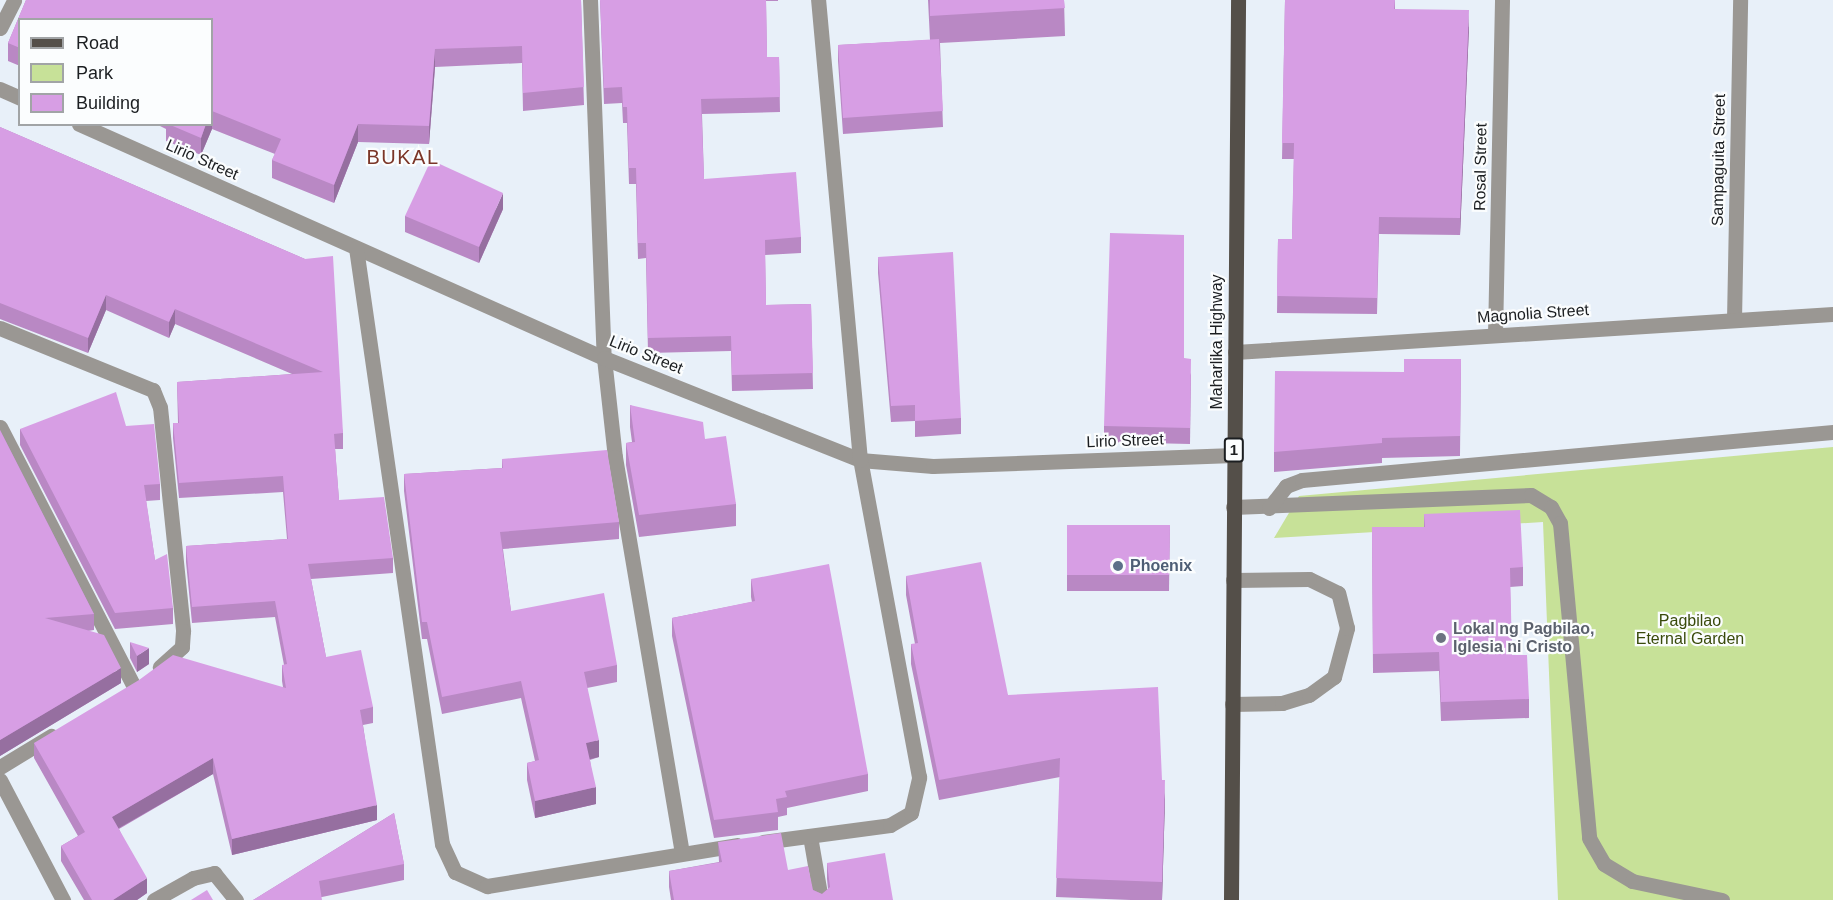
<!DOCTYPE html>
<style>
body{margin:0}
#map{position:relative;width:1833px;height:900px;overflow:hidden;background:#e8f0f9;font-family:Arial,sans-serif}
div>[style]{position:absolute}
[style*='--x']{left:calc(var(--x)*1px);top:calc(var(--y)*1px);width:calc(var(--w)*1px);rotate:calc(var(--a)*1deg)}
.green>*{inset:0;background:#c7e198}
.minor>*{height:15px;margin:-7.5px;padding:0 7.5px;transform-origin:7.5px;border-radius:7.5px;background:#9a9793}
.major>*{height:15px;margin:-7.5px;padding:0 7.5px;transform-origin:7.5px;border-radius:7.5px;background:#544f49}
.wall>*{inset:0;background:#b988c4}
.shaded-wall>*{inset:0;background:#966fa0}
.building>*{inset:0;background:#d79ee4}
.dots>*{width:16px;height:16px;translate:-50% -50%;box-sizing:border-box;border:3px solid #fbfdfe;border-radius:50%}
span{translate:-50% -50%;white-space:nowrap;text-align:center;line-height:1.15;-webkit-text-stroke:4.5px #fbfdfe;paint-order:stroke}
.shield-label span{padding:2px 4px;background:#fbfdfe;border:2px solid;border-radius:4px;-webkit-text-stroke-width:0}
.shield-label{font-size:15px;color:#1b1e21;font-weight:700}
.street-label{font-size:16px;color:#1b1e21}
.service-label{font-size:16px;color:#4e5e75;font-weight:700}
.left{translate:0 -50%;text-align:left}
.park-label{font-size:16px;color:#394a0b}
.worship-label{font-size:16px;color:#5b616d;font-weight:700}
.quarter-label{font-size:20px;color:#7b3628;letter-spacing:1.5px}
.legend{position:absolute;left:18px;top:18px;width:195px;height:108px;box-sizing:border-box;background:#fbfdfe;border:2px solid #a1a4a6;margin:0;padding:8px 10px;list-style:none;font-size:18px;color:#1b1e21}
.legend li{display:flex;align-items:center;gap:12px;height:30px}
.legend b{width:30px;border:2px solid #a1a4a6}
</style>
<div id="map">
<div class="green">
<i style="clip-path:polygon(1833px 447px,1833px 900px,1558px 900px,1543px 522px,1274px 538px,1299px 496px)"></i>
</div>
<div class="minor">
<i style="--x:590;--y:0;--w:358;--a:87.8"></i>
<i style="--x:604;--y:358;--w:100;--a:83.7"></i>
<i style="--x:615;--y:457;--w:401;--a:80.4"></i>
<i style="--x:0;--y:28;--w:31;--a:-63"></i>
<i style="--x:0;--y:89;--w:22;--a:24"></i>
<i style="--x:79;--y:124;--w:575;--a:24.02"></i>
<i style="--x:604;--y:358;--w:276;--a:21.7"></i>
<i style="--x:860;--y:460;--w:73;--a:4.7"></i>
<i style="--x:933;--y:466;--w:301;--a:-2.1"></i>
<i style="--x:356;--y:248;--w:602;--a:81.79"></i>
<i style="--x:442;--y:844;--w:31;--a:65"></i>
<i style="--x:455;--y:872;--w:35;--a:24"></i>
<i style="--x:487;--y:886;--w:253;--a:-9.3"></i>
<i style="--x:1734;--y:320;--w:320;--a:-88.9"></i>
<i style="--x:0;--y:328;--w:165;--a:22.1"></i>
<i style="--x:153;--y:390;--w:18;--a:68"></i>
<i style="--x:160;--y:407;--w:225;--a:84.1"></i>
<i style="--x:183;--y:631;--w:16;--a:94"></i>
<i style="--x:182;--y:647;--w:30;--a:138"></i>
<i style="--x:1495;--y:335;--w:335;--a:-88.8"></i>
<i style="--x:1235;--y:352;--w:599;--a:-3.64"></i>
<i style="--x:0;--y:427;--w:292;--a:62.7"></i>
<i style="--x:1233;--y:507;--w:298;--a:-2.3"></i>
<i style="--x:1531;--y:495;--w:23;--a:31"></i>
<i style="--x:1551;--y:507;--w:18;--a:61"></i>
<i style="--x:1560;--y:523;--w:316;--a:84.7"></i>
<i style="--x:1589;--y:838;--w:30;--a:60"></i>
<i style="--x:1604;--y:864;--w:33;--a:31"></i>
<i style="--x:1632;--y:881;--w:92;--a:11.9"></i>
<i style="--x:1269;--y:508;--w:28;--a:-52"></i>
<i style="--x:1286;--y:486;--w:17;--a:-21"></i>
<i style="--x:1302;--y:480;--w:533;--a:-5.17"></i>
<i style="--x:1232;--y:704;--w:50;--a:-1.1"></i>
<i style="--x:1282;--y:703;--w:28;--a:-17"></i>
<i style="--x:1309;--y:695;--w:31;--a:-36"></i>
<i style="--x:1334;--y:677;--w:51;--a:-75.1"></i>
<i style="--x:1347;--y:628;--w:36;--a:-104"></i>
<i style="--x:1338;--y:593;--w:32;--a:-154"></i>
<i style="--x:1309;--y:579;--w:76;--a:179.2"></i>
<i style="--x:0;--y:767;--w:60;--a:-31.3"></i>
<i style="--x:0;--y:780;--w:136;--a:62.3"></i>
<i style="--x:810;--y:836;--w:65;--a:80.2"></i>
<i style="--x:763;--y:842;--w:128;--a:-7.6"></i>
<i style="--x:890;--y:825;--w:24;--a:-30"></i>
<i style="--x:911;--y:813;--w:37;--a:-77"></i>
<i style="--x:919;--y:777;--w:322;--a:-100.5"></i>
<i style="--x:860;--y:460;--w:462;--a:-95.2"></i>
<i style="--x:154;--y:900;--w:45;--a:-29.4"></i>
<i style="--x:193;--y:878;--w:22;--a:-13"></i>
<i style="--x:214;--y:873;--w:35;--a:51"></i>
</div>
<div class="major">
<i style="--x:1231;--y:900;--w:900;--a:-89.55"></i>
</div>
<div class="wall">
<i style="clip-path:polygon(26px 0,581px 0,584px 105px,523px 111px,522px 63px,435px 67px,429px 144px,358px 142px,334px 203px,272px 178px,272px 160px,275px 154px,212px 129px,201px 155px,166px 141px,166px 129px,156px 124px,212px 124px,212px 20px,20px 20px,20px 66px,8px 61px,8px 43px)"></i>
<i style="clip-path:polygon(600px 0,778px 0,778px 1px,766px 1px,767px 57px,779px 57px,780px 112px,702px 114px,704px 179px,801px 237px,801px 253px,765px 255px,766px 305px,811px 304px,813px 389px,732px 391px,731px 351px,648px 353px,646px 258px,638px 259px,636px 184px,629px 184px,627px 123px,623px 123px,622px 103px,604px 104px)"></i>
<i style="clip-path:polygon(928px 0,1064px 0,1065px 36px,940px 43px,943px 127px,843px 134px,838px 61px,838px 45px,930px 40px)"></i>
<i style="clip-path:polygon(1279px 0,1395px 0,1395px 9px,1469px 27px,1460px 235px,1379px 234px,1377px 314px,1277px 313px,1278px 239px,1292px 239px,1294px 159px,1282px 159px,1285px 0)"></i>
<i style="clip-path:polygon(0 127px,305px 259px,343px 433px,343px 449px,335px 449px,339px 500px,393px 558px,393px 573px,311px 579px,326px 657px,373px 707px,373px 723px,363px 725px,377px 820px,232px 855px,213px 774px,119px 829px,147px 893px,137px 900px,84px 900px,61px 861px,61px 846px,78px 836px,34px 758px,34px 743px,283px 687px,282px 681px,282px 665px,284px 665px,275px 617px,192px 623px,186px 562px,186px 546px,287px 539px,283px 492px,179px 498px,173px 438px,173px 423px,178px 423px,177px 382px,292px 374px,175px 324px,169px 338px,106px 310px,88px 353px,0 319px)"></i>
<i style="clip-path:polygon(503px 209px,479px 263px,405px 232px,405px 216px)"></i>
<i style="clip-path:polygon(878px 257px,961px 418px,961px 434px,915px 437px,915px 421px,891px 422px,878px 273px)"></i>
<i style="clip-path:polygon(1184px 358px,1191px 375px,1190px 444px,1104px 442px,1104px 426px)"></i>
<i style="clip-path:polygon(1461px 359px,1460px 456px,1382px 458px,1382px 463px,1274px 472px,1274px 452px,1404px 372px)"></i>
<i style="clip-path:polygon(630px 405px,705px 439px,736px 504px,736px 526px,639px 537px,626px 465px,626px 443px,632px 442px,630px 427px)"></i>
<i style="clip-path:polygon(126px 426px,160px 484px,160px 500px,146px 501px,155px 560px,173px 608px,173px 624px,115px 629px,20px 445px,20px 429px)"></i>
<i style="clip-path:polygon(0 430px,94px 614px,94px 630px,88px 631px,121px 683px,0 756px)"></i>
<i style="clip-path:polygon(502px 459px,619px 522px,619px 539px,503px 549px,511px 611px,617px 665px,617px 682px,587px 688px,599px 757px,590px 760px,596px 804px,535px 818px,527px 780px,527px 763px,535px 761px,521px 698px,442px 714px,427px 639px,422px 639px,404px 491px,404px 474px,502px 468px)"></i>
<i style="clip-path:polygon(1424px 514px,1523px 567px,1523px 586px,1510px 587px,1512px 655px,1529px 699px,1529px 718px,1441px 721px,1439px 671px,1373px 673px,1372px 527px,1424px 527px)"></i>
<i style="clip-path:polygon(1067px 525px,1170px 525px,1169px 591px,1067px 591px)"></i>
<i style="clip-path:polygon(906px 576px,1008px 695px,1162px 780px,1165px 799px,1162px 900px,1131px 900px,1056px 897px,1060px 777px,939px 800px,911px 664px,911px 644px,915px 644px,906px 595px)"></i>
<i style="clip-path:polygon(751px 579px,868px 774px,868px 791px,787px 808px,787px 815px,778px 817px,778px 830px,714px 838px,672px 636px,672px 618px,752px 602px,751px 597px)"></i>
<i style="clip-path:polygon(130px 642px,149px 664px,137px 672px,130px 658px)"></i>
<i style="clip-path:polygon(394px 813px,404px 864px,404px 880px,322px 897px,253px 900px)"></i>
<i style="clip-path:polygon(718px 842px,788px 870px,813px 890px,822px 894px,828px 889px,827px 879px,827px 863px,893px 900px,671px 900px,669px 887px,669px 871px,719px 862px)"></i>
</div>
<div class="shaded-wall">
<i style="clip-path:polygon(1469px 10px,1469px 27px,1460px 235px,1460px 218px)"></i>
<i style="clip-path:polygon(435px 49px,435px 67px,429px 144px,429px 126px)"></i>
<i style="clip-path:polygon(212px 111px,212px 129px,201px 155px,201px 138px,206px 124px,212px 124px)"></i>
<i style="clip-path:polygon(358px 124px,358px 142px,334px 203px,334px 185px)"></i>
<i style="clip-path:polygon(503px 193px,503px 209px,479px 263px,479px 247px)"></i>
<i style="clip-path:polygon(106px 295px,106px 310px,88px 353px,88px 338px)"></i>
<i style="clip-path:polygon(175px 309px,175px 324px,169px 338px,169px 322px)"></i>
<i style="clip-path:polygon(149px 648px,149px 664px,137px 672px,137px 656px)"></i>
<i style="clip-path:polygon(121px 668px,121px 683px,0 756px,0 740px)"></i>
<i style="clip-path:polygon(599px 740px,599px 757px,586px 760px,586px 743px)"></i>
<i style="clip-path:polygon(213px 758px,213px 774px,112px 832px,112px 817px)"></i>
<i style="clip-path:polygon(1165px 780px,1165px 799px,1162px 900px,1162px 882px)"></i>
<i style="clip-path:polygon(596px 787px,596px 804px,535px 818px,535px 801px)"></i>
<i style="clip-path:polygon(377px 805px,377px 820px,232px 855px,232px 839px)"></i>
<i style="clip-path:polygon(147px 878px,147px 893px,137px 900px,113px 900px)"></i>
</div>
<div class="building">
<i style="clip-path:polygon(26px 0,581px 0,584px 87px,523px 93px,522px 46px,435px 49px,429px 126px,358px 124px,334px 185px,272px 160px,281px 139px,212px 111px,212px 112px,212px 20px,20px 20px,20px 48px,8px 43px)"></i>
<i style="clip-path:polygon(600px 0,766px 0,767px 57px,779px 57px,780px 97px,701px 99px,704px 179px,796px 172px,801px 237px,765px 240px,766px 305px,811px 304px,813px 373px,732px 375px,731px 336px,648px 338px,646px 243px,638px 243px,636px 168px,629px 168px,627px 107px,623px 107px,622px 87px,604px 88px)"></i>
<i style="clip-path:polygon(930px 0,1064px 0,1065px 8px,930px 16px)"></i>
<i style="clip-path:polygon(1285px 0,1395px 0,1394px 9px,1469px 10px,1460px 218px,1379px 217px,1377px 298px,1277px 296px,1278px 239px,1292px 239px,1294px 143px,1282px 143px)"></i>
<i style="clip-path:polygon(939px 39px,943px 111px,843px 118px,838px 45px)"></i>
<i style="clip-path:polygon(168px 124px,206px 124px,201px 138px)"></i>
<i style="clip-path:polygon(0 127px,305px 259px,333px 256px,343px 433px,334px 434px,339px 500px,384px 497px,393px 558px,308px 564px,326px 657px,361px 650px,373px 707px,360px 710px,377px 805px,232px 839px,213px 758px,112px 817px,147px 878px,113px 900px,92px 900px,61px 846px,85px 832px,34px 743px,139px 680px,173px 655px,286px 688px,282px 665px,287px 664px,275px 601px,192px 607px,186px 546px,288px 539px,283px 476px,179px 483px,173px 423px,179px 423px,177px 382px,323px 372px,175px 309px,169px 322px,106px 295px,88px 338px,0 303px)"></i>
<i style="clip-path:polygon(431px 160px,503px 193px,479px 247px,405px 216px)"></i>
<i style="clip-path:polygon(1110px 233px,1184px 235px,1184px 358px,1191px 359px,1190px 428px,1104px 426px)"></i>
<i style="clip-path:polygon(953px 252px,961px 418px,915px 421px,915px 405px,891px 406px,878px 257px)"></i>
<i style="clip-path:polygon(1404px 359px,1461px 359px,1460px 436px,1382px 438px,1382px 443px,1274px 452px,1275px 371px,1404px 372px)"></i>
<i style="clip-path:polygon(116px 392px,126px 426px,154px 424px,160px 484px,144px 485px,155px 560px,167px 554px,173px 608px,115px 613px,20px 429px)"></i>
<i style="clip-path:polygon(630px 405px,703px 422px,705px 439px,726px 436px,736px 504px,639px 515px,626px 443px,635px 442px)"></i>
<i style="clip-path:polygon(0 430px,94px 614px,45px 618px,104px 635px,121px 668px,0 740px)"></i>
<i style="clip-path:polygon(607px 450px,619px 522px,500px 532px,511px 611px,604px 593px,617px 665px,584px 672px,599px 740px,586px 743px,596px 787px,535px 801px,527px 763px,539px 760px,521px 681px,442px 697px,427px 622px,422px 622px,404px 474px,503px 468px,502px 459px)"></i>
<i style="clip-path:polygon(1520px 510px,1523px 567px,1510px 568px,1512px 655px,1527px 655px,1529px 699px,1441px 702px,1439px 652px,1373px 654px,1372px 527px,1425px 527px,1424px 514px)"></i>
<i style="clip-path:polygon(1067px 525px,1170px 525px,1169px 575px,1067px 575px)"></i>
<i style="clip-path:polygon(981px 562px,1008px 695px,1158px 687px,1162px 780px,1165px 780px,1162px 882px,1056px 878px,1060px 758px,939px 780px,911px 644px,918px 643px,906px 576px)"></i>
<i style="clip-path:polygon(829px 564px,868px 774px,785px 791px,787px 797px,776px 799px,778px 812px,714px 820px,672px 618px,755px 601px,751px 579px)"></i>
<i style="clip-path:polygon(130px 642px,149px 648px,137px 656px)"></i>
<i style="clip-path:polygon(394px 813px,404px 864px,319px 881px,322px 900px,253px 900px)"></i>
<i style="clip-path:polygon(781px 833px,788px 870px,808px 866px,813px 890px,822px 894px,830px 887px,827px 863px,885px 853px,893px 900px,674px 900px,669px 871px,722px 862px,718px 842px)"></i>
<i style="clip-path:polygon(207px 890px,213px 900px,191px 900px)"></i>
</div>
<div class="dots">
<i style="left:1118px;top:566px;background:#5c6f8a"></i>
<i style="left:1441px;top:638px;background:#6b7280"></i>
</div>
<div class="shield-label">
<span style="left:1234px;top:450px">1</span>
</div>
<div class="street-label">
<span style="left:202px;top:160px;rotate:24deg">Lirio Street</span>
<span style="left:1719px;top:160px;rotate:-89deg">Sampaguita Street</span>
<span style="left:1481px;top:167px;rotate:-89deg">Rosal Street</span>
<span style="left:1533px;top:314px;rotate:-4deg">Magnolia Street</span>
<span style="left:1217px;top:342px;rotate:-90deg">Maharlika Highway</span>
<span style="left:646px;top:355px;rotate:22deg">Lirio Street</span>
<span style="left:1125px;top:441px;rotate:-2deg">Lirio Street</span>
</div>
<div class="service-label">
<span class="left" style="left:1130px;top:566px">Phoenix</span>
</div>
<div class="park-label">
<span style="left:1690px;top:630px">Pagbilao<br>Eternal Garden</span>
</div>
<div class="worship-label">
<span class="left" style="left:1453px;top:638px">Lokal ng Pagbilao,<br>Iglesia ni Cristo</span>
</div>
<div class="quarter-label">
<span style="left:403px;top:157px">BUKAL</span>
</div>
<ul class="legend">
<li><b style="height:8px;background:#544f49"></b>Road</li>
<li><b style="height:16px;background:#c7e198"></b>Park</li>
<li><b style="height:16px;background:#d79ee4"></b>Building</li>
</ul>
</div>
